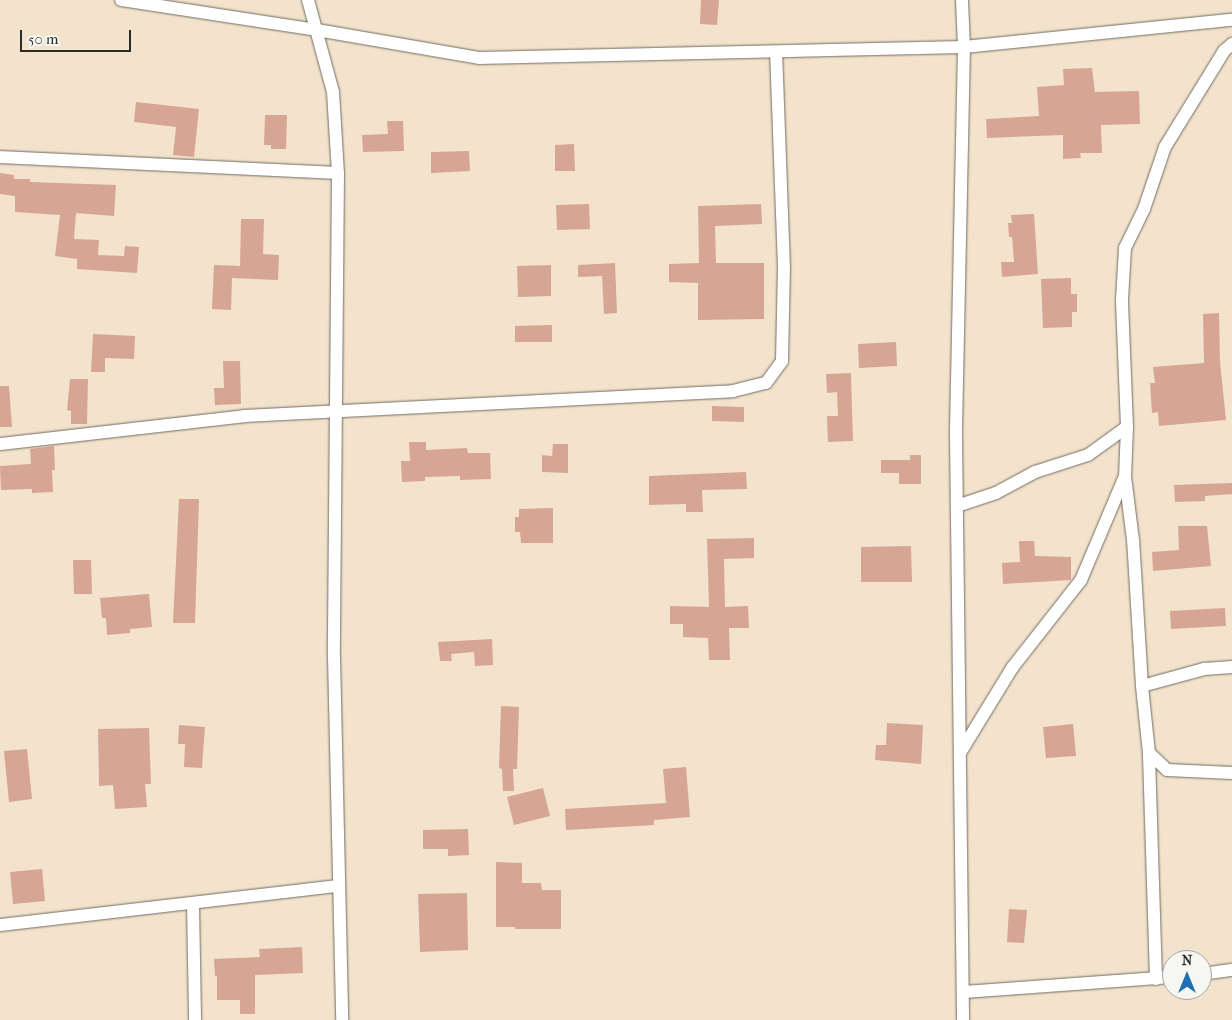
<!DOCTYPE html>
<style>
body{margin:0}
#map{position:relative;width:1232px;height:1020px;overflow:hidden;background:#f3e3cc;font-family:"IM FELL French Canon",serif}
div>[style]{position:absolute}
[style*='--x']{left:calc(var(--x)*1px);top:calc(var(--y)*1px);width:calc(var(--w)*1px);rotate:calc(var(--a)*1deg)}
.building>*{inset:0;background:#d6a594}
.roads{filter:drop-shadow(0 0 1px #716b63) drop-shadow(0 0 1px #716b63)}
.minor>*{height:12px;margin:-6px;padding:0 6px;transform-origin:6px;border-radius:6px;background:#fff}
span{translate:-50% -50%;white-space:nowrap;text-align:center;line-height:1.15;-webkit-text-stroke:4px #f6f6f2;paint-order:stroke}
.north{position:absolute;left:1162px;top:950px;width:50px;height:50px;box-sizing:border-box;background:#f6f6f2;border:1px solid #a5a5a2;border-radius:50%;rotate:0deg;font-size:14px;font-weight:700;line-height:20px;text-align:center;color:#2b2b2b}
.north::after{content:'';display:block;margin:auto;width:18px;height:22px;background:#1f6fb2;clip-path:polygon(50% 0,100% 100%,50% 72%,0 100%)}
.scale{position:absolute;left:20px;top:30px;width:111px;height:22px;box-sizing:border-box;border:2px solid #2b2b2b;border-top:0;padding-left:6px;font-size:15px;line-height:18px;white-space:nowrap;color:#2b2b2b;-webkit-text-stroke:4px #f6f6f2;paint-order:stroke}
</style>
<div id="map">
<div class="building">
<i style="clip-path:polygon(701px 0,719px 0,717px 25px,700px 24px)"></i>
<i style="clip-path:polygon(1092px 68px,1095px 92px,1139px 91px,1140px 124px,1101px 125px,1102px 153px,1080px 153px,1081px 158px,1063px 159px,1063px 135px,987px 138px,986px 119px,1039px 116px,1037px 87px,1064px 85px,1063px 69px)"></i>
<i style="clip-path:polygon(136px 102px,199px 109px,194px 157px,173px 155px,176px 127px,134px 122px)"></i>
<i style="clip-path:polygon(265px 115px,287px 115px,286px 149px,271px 149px,271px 145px,264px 145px)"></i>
<i style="clip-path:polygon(387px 121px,403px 121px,404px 151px,363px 152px,362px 135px,388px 134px)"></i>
<i style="clip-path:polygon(574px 144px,575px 171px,555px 171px,555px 145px)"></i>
<i style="clip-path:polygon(469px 151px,470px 171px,431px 173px,431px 152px)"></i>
<i style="clip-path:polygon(0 173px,14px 175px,14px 179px,30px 179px,30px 182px,116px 185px,114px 216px,76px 213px,74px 239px,99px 240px,98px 255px,124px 256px,125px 246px,139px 247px,137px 273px,77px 269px,77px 259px,55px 256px,60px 215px,15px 212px,15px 196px,0 194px)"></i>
<i style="clip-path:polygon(589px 204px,590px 229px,557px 230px,556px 205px)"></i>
<i style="clip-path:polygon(761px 204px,762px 224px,715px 226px,716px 263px,764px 263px,764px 319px,698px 320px,698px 283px,669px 282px,669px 264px,699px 263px,698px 206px)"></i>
<i style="clip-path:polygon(1034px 214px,1038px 274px,1002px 277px,1001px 262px,1014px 262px,1012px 237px,1009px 237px,1008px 223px,1012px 223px,1011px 215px)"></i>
<i style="clip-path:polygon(241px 219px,264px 219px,263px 254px,279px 255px,278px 280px,232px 278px,231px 310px,212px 309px,214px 265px,240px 266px)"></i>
<i style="clip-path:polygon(615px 263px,617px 313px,604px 314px,602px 276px,578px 277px,578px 265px)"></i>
<i style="clip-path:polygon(551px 265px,551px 296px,518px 297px,517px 266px)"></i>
<i style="clip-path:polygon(1071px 278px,1071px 294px,1077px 294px,1077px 312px,1072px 312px,1072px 327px,1043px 328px,1041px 279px)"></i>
<i style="clip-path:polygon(1219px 313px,1220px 362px,1226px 420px,1159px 426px,1158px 412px,1152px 413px,1150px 383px,1155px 383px,1153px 367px,1204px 363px,1203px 314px)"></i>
<i style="clip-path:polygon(552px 325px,552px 342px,515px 342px,515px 326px)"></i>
<i style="clip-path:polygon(93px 334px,135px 336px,134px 359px,105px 358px,105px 372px,91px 372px)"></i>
<i style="clip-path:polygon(896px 342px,897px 366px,859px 368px,858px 344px)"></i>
<i style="clip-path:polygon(223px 361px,240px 361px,241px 404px,215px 405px,214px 388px,224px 388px)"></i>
<i style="clip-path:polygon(851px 373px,853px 441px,828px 442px,827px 416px,838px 416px,837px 392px,827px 393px,826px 374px)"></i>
<i style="clip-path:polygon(70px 379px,88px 379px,87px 424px,71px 424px,71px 411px,67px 410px)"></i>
<i style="clip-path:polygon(0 386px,9px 386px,12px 427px,0 427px)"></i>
<i style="clip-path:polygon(712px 406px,744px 407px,744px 422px,712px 421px)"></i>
<i style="clip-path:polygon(409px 442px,426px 442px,426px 450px,467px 448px,468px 453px,490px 453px,491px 479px,460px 480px,460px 476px,425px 477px,425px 481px,402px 482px,401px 461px,410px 461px)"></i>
<i style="clip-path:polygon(553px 444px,568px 444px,568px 473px,542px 472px,542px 455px,552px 456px)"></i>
<i style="clip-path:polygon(54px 446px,55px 470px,52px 470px,53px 492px,32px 493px,32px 489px,1px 490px,0 466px,31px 464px,30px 449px)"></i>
<i style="clip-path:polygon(910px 455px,921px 455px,921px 484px,899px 484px,899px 473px,881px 473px,881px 460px,910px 460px)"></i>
<i style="clip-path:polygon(746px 472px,747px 489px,702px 490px,703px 512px,686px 512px,686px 504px,649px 505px,649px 476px)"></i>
<i style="clip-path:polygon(1232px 483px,1232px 494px,1205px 496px,1205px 501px,1175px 502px,1174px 485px)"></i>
<i style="clip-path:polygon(179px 499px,199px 499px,195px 623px,173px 623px)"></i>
<i style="clip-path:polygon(553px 508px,553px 543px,521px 543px,520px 532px,515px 532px,515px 517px,519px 517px,519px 509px)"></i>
<i style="clip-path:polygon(1178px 526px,1207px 526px,1211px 566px,1153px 571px,1152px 552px,1179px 550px)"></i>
<i style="clip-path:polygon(754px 538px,754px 558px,724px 559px,725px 607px,748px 606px,749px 628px,729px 628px,730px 660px,709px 660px,708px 638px,683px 637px,683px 624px,670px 624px,670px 606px,709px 607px,707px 539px)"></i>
<i style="clip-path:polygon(1019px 541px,1034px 541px,1035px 556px,1071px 557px,1071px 580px,1003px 584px,1002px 563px,1020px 562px)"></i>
<i style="clip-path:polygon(911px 546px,912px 582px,861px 582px,861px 547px)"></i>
<i style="clip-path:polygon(73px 560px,91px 560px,92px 594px,74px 594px)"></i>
<i style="clip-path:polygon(149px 594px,152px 627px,130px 629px,130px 633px,107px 635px,106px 618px,102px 618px,100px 598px)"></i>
<i style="clip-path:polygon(1225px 608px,1226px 626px,1171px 629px,1170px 611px)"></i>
<i style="clip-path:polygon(492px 639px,493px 665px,475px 666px,474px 652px,451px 654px,452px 661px,440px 661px,438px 642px)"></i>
<i style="clip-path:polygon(501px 706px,519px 707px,517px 769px,513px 769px,514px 791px,503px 791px,502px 769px,499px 768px)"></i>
<i style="clip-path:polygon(887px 723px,923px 725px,921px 764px,875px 760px,876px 745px,886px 745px)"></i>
<i style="clip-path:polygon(1073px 724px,1076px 756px,1046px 758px,1043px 727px)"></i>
<i style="clip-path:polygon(179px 725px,205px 727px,202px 768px,184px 767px,185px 744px,178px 744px)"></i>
<i style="clip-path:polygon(149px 728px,151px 784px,145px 784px,147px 807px,115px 809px,113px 785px,99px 786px,98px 729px)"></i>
<i style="clip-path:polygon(27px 749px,32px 799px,9px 802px,4px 751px)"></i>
<i style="clip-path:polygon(686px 767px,690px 817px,654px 820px,654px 825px,566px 830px,565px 809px,666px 803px,663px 769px)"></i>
<i style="clip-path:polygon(543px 788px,550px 816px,514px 825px,507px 797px)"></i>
<i style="clip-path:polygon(468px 829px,469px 855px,448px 856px,448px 849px,423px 849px,423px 830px)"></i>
<i style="clip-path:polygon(496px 862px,522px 863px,522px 883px,541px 883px,542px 890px,561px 890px,561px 929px,515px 929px,515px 927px,496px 927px)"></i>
<i style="clip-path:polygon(42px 869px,45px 901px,13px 904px,10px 872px)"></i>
<i style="clip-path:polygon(467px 893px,468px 950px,420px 952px,418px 894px)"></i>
<i style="clip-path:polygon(1009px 909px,1027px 910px,1024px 943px,1007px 942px)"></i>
<i style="clip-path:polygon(302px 947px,303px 973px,255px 975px,255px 1014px,240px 1014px,240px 1000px,217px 1000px,217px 976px,215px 976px,214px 959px,260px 957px,259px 949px)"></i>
</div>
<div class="roads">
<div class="minor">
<i style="--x:121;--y:0;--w:198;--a:8.7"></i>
<i style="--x:317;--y:30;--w:164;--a:9.8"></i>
<i style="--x:479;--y:58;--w:485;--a:-1.3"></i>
<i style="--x:964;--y:47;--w:269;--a:-5.8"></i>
<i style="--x:308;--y:0;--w:95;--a:74.8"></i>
<i style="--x:333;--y:92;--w:81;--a:86.5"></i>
<i style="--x:338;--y:173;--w:484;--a:90.5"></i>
<i style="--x:334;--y:657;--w:363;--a:88.7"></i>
<i style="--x:962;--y:0;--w:47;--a:87.6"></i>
<i style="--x:964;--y:47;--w:389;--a:91.2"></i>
<i style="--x:956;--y:436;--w:584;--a:89.31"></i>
<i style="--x:0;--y:157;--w:338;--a:2.7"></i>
<i style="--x:0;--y:444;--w:246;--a:-6.5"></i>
<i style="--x:244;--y:416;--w:490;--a:-2.9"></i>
<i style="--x:733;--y:391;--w:34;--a:-14"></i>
<i style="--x:766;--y:383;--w:27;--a:-54"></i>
<i style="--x:782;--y:361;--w:93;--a:-88.8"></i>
<i style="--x:784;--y:268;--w:216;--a:-92.1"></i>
<i style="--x:957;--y:506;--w:41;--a:-18.4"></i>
<i style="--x:996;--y:493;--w:44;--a:-28.3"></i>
<i style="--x:1035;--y:472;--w:56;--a:-17.8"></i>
<i style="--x:1088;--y:455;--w:48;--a:-35.7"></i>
<i style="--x:1142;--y:686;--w:64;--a:-15.3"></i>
<i style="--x:1204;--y:669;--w:28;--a:-4"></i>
<i style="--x:960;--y:753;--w:100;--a:-58.5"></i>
<i style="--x:1012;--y:668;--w:112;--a:-51.9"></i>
<i style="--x:1081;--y:580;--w:111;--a:-67.1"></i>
<i style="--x:1149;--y:753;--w:25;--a:43"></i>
<i style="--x:1167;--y:770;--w:65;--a:2.6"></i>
<i style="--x:193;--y:903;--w:117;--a:89"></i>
<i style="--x:0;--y:925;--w:341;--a:-6.6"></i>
<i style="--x:1202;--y:974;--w:30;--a:-8"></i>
<i style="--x:1156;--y:979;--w:226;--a:-91.8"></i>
<i style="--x:1149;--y:753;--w:67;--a:-96"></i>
<i style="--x:1142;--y:686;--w:146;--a:-93.5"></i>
<i style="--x:1133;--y:540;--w:64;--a:-97.2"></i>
<i style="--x:1125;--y:477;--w:50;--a:-87.7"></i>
<i style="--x:1127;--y:427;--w:127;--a:-92.3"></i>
<i style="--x:1122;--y:300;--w:52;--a:-86.7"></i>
<i style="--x:1125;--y:248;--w:43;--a:-64"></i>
<i style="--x:1144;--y:209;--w:65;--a:-71.3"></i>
<i style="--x:1165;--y:147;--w:113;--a:-58.4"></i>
<i style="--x:1224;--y:51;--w:11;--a:-41"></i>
<i style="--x:963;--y:992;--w:210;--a:-4.1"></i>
</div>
</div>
<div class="north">N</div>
<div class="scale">50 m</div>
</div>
